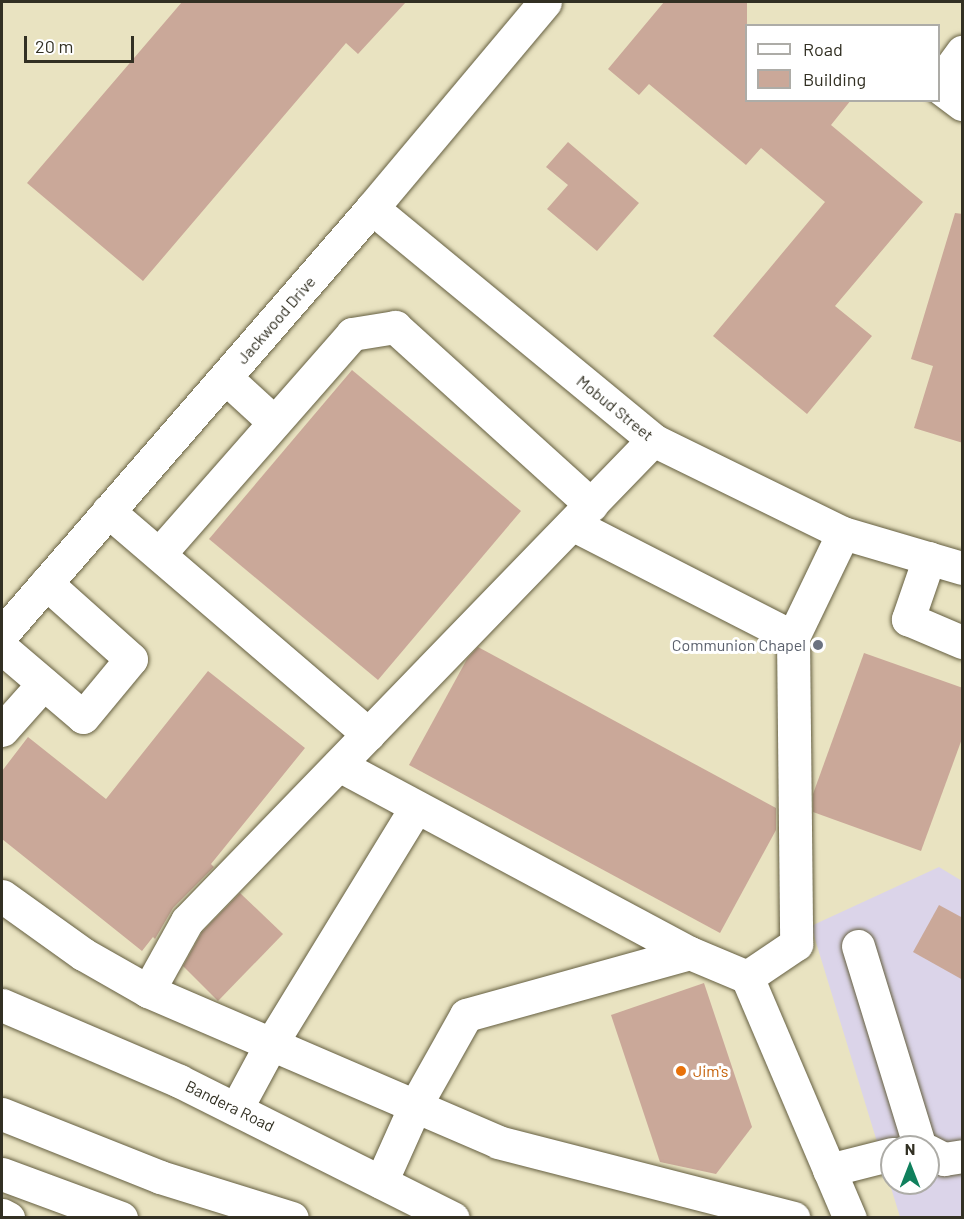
<!DOCTYPE html>
<style>
body{margin:0}
#map{position:relative;width:964px;height:1219px;overflow:hidden;background:#e9e3c1;font-family:Barlow,sans-serif}
div>[style]{position:absolute}
[style*='--x']{left:calc(var(--x)*1px);top:calc(var(--y)*1px);width:calc(var(--w)*1px);rotate:calc(var(--a)*1deg)}
.commercial>*{inset:0;background:#dbd4e9}
.building>*{inset:0;background:#caa899}
.roads{filter:drop-shadow(0 0 2px #655f41) drop-shadow(0 0 2px #655f41)}
.minor>*{height:33px;margin:-16.5px;padding:0 16.5px;transform-origin:16.5px;border-radius:16.5px;background:#fff}
.major>*{height:33px;margin:-16.5px;padding:0 16.5px;transform-origin:16.5px;border-radius:16.5px;background:#fff}
.highway>*{height:33px;margin:-16.5px;padding:0 16.5px;transform-origin:16.5px;border-radius:16.5px;background:#fff}
.dots>*{width:16px;height:16px;translate:-50% -50%;box-sizing:border-box;border:3px solid #fff;border-radius:50%}
span{translate:-50% -50%;white-space:nowrap;text-align:center;line-height:1.15;-webkit-text-stroke:6px #fff;paint-order:stroke}
.street-label{font-size:16px;color:#323023}
.worship-label{font-size:16px;color:#5b616d}
.right{translate:-100% -50%;text-align:right}
.food-label{font-size:16px;color:#c56008}
.left{translate:0 -50%;text-align:left}
.frame{position:absolute;inset:0;border:3px solid #323023;pointer-events:none}
.legend{position:absolute;left:745px;top:24px;width:195px;height:78px;box-sizing:border-box;background:#fff;border:2px solid #adaca7;margin:0;padding:8px 10px;list-style:none;font-size:18px;color:#323023}
.legend li{display:flex;align-items:center;gap:12px;height:30px}
.legend b{width:30px;border:2px solid #adaca7}
.north{position:absolute;left:880px;top:1135px;width:60px;height:60px;box-sizing:border-box;background:#fff;border:2px solid #adaca7;border-radius:50%;rotate:0deg;font-size:16px;font-weight:700;line-height:24px;text-align:center;color:#323023}
.north::after{content:'';display:block;margin:auto;width:21px;height:27px;background:#10805d;clip-path:polygon(50% 0,100% 100%,50% 72%,0 100%)}
.scale{position:absolute;left:24px;top:36px;width:110px;height:27px;box-sizing:border-box;border:3px solid #323023;border-top:0;padding-left:8px;font-size:18px;line-height:21px;white-space:nowrap;color:#323023;-webkit-text-stroke:4px #fff;paint-order:stroke}
</style>
<div id="map">
<div class="commercial">
<i style="clip-path:polygon(evenodd,939px 867px,962px 881px,962px 1217px,900px 1217px,811px 926px,939px 867px,892px 1147px,928px 1147px,928px 1183px,892px 1183px,892px 1147px)"></i>
</div>
<div class="building">
<i style="clip-path:polygon(182px 2px,406px 2px,358px 54px,346px 43px,143px 281px,27px 183px)"></i>
<i style="clip-path:polygon(664px 2px,747px 2px,747px 100px,851px 100px,831px 125px,923px 202px,835px 306px,872px 336px,807px 414px,713px 336px,825px 202px,761px 148px,746px 165px,649px 84px,639px 95px,608px 69px)"></i>
<i style="clip-path:polygon(568px 142px,639px 203px,597px 251px,547px 209px,568px 185px,546px 167px)"></i>
<i style="clip-path:polygon(955px 213px,963px 214px,963px 443px,914px 428px,933px 366px,911px 359px)"></i>
<i style="clip-path:polygon(352px 370px,521px 511px,378px 680px,209px 539px)"></i>
<i style="clip-path:polygon(478px 647px,776px 808px,776px 830px,720px 933px,409px 765px,467px 659px)"></i>
<i style="clip-path:polygon(864px 653px,963px 688px,963px 736px,921px 851px,813px 812px,813px 794px)"></i>
<i style="clip-path:polygon(208px 671px,305px 748px,211px 864px,214px 867px,173px 908px,155px 939px,153px 937px,142px 951px,2px 839px,2px 771px,28px 737px,106px 799px)"></i>
<i style="clip-path:polygon(240px 893px,283px 934px,218px 1001px,183px 966px,202px 932px)"></i>
<i style="clip-path:polygon(939px 905px,963px 918px,963px 980px,913px 952px)"></i>
<i style="clip-path:polygon(704px 983px,752px 1127px,716px 1174px,660px 1162px,611px 1015px)"></i>
</div>
<div class="roads">
<div class="minor">
<i style="--x:938;--y:85;--w:41;--a:-54"></i>
<i style="--x:938;--y:86;--w:30;--a:37"></i>
<i style="--x:372;--y:208;--w:364;--a:39.5"></i>
<i style="--x:653;--y:440;--w:212;--a:26.1"></i>
<i style="--x:843;--y:533;--w:124;--a:16.4"></i>
<i style="--x:226;--y:378;--w:65;--a:42.5"></i>
<i style="--x:108;--y:511;--w:343;--a:40.6"></i>
<i style="--x:572;--y:524;--w:248;--a:27.1"></i>
<i style="--x:793;--y:637;--w:307;--a:89.4"></i>
<i style="--x:796;--y:944;--w:59;--a:146"></i>
<i style="--x:159;--y:554;--w:293;--a:-48.7"></i>
<i style="--x:352;--y:334;--w:44;--a:-9.2"></i>
<i style="--x:395;--y:327;--w:265;--a:42.2"></i>
<i style="--x:929;--y:558;--w:65;--a:109"></i>
<i style="--x:908;--y:619;--w:59;--a:23.1"></i>
<i style="--x:2;--y:634;--w:564;--a:-49.02"></i>
<i style="--x:372;--y:208;--w:269;--a:-50"></i>
<i style="--x:793;--y:637;--w:115;--a:-64.3"></i>
<i style="--x:2;--y:648;--w:106;--a:40.4"></i>
<i style="--x:83;--y:717;--w:75;--a:-50.4"></i>
<i style="--x:131;--y:659;--w:114;--a:-138.2"></i>
<i style="--x:2;--y:730;--w:62;--a:-48.3"></i>
<i style="--x:339;--y:765;--w:398;--a:28.2"></i>
<i style="--x:2;--y:896;--w:100;--a:35.6"></i>
<i style="--x:83;--y:954;--w:75;--a:29.6"></i>
<i style="--x:148;--y:991;--w:381;--a:23.3"></i>
<i style="--x:498;--y:1142;--w:305;--a:14.4"></i>
<i style="--x:858;--y:946;--w:210;--a:72.9"></i>
<i style="--x:148;--y:991;--w:80;--a:-60.9"></i>
<i style="--x:187;--y:921;--w:670;--a:-45.91"></i>
<i style="--x:236;--y:1109;--w:74;--a:-61.7"></i>
<i style="--x:271;--y:1044;--w:278;--a:-58.5"></i>
<i style="--x:928;--y:1151;--w:18;--a:27"></i>
<i style="--x:944;--y:1159;--w:18;--a:-9"></i>
<i style="--x:829;--y:1170;--w:65;--a:-14.3"></i>
<i style="--x:381;--y:1182;--w:83;--a:-65.9"></i>
<i style="--x:415;--y:1106;--w:104;--a:-60.7"></i>
<i style="--x:466;--y:1015;--w:232;--a:-15.5"></i>
<i style="--x:690;--y:953;--w:62;--a:22.8"></i>
<i style="--x:747;--y:977;--w:262;--a:66.9"></i>
</div>
<div class="major">
<i style="--x:2;--y:1005;--w:193;--a:23.2"></i>
<i style="--x:179;--y:1081;--w:306;--a:26.6"></i>
<i style="--x:2;--y:1215;--w:7;--a:27"></i>
</div>
<div class="highway">
<i style="--x:2;--y:1114;--w:170;--a:21.7"></i>
<i style="--x:160;--y:1177;--w:138;--a:17.3"></i>
<i style="--x:2;--y:1174;--w:127;--a:20.3"></i>
</div>
</div>
<div class="dots">
<i style="left:818px;top:645px;background:#6b7280"></i>
<i style="left:681px;top:1071px;background:#e8710a"></i>
</div>
<div class="street-label">
<span style="left:276px;top:320px;rotate:-49deg">Jackwood Drive</span>
<span style="left:615px;top:408px;rotate:39deg">Mobud Street</span>
<span style="left:230px;top:1106px;rotate:26deg">Bandera Road</span>
</div>
<div class="worship-label">
<span class="right" style="left:806px;top:645px">Communion Chapel</span>
</div>
<div class="food-label">
<span class="left" style="left:693px;top:1071px">Jim's</span>
</div>
<div class="frame"></div>
<ul class="legend">
<li><b style="height:8px;background:#fff"></b>Road</li>
<li><b style="height:16px;background:#caa899"></b>Building</li>
</ul>
<div class="north">N</div>
<div class="scale">20 m</div>
</div>
